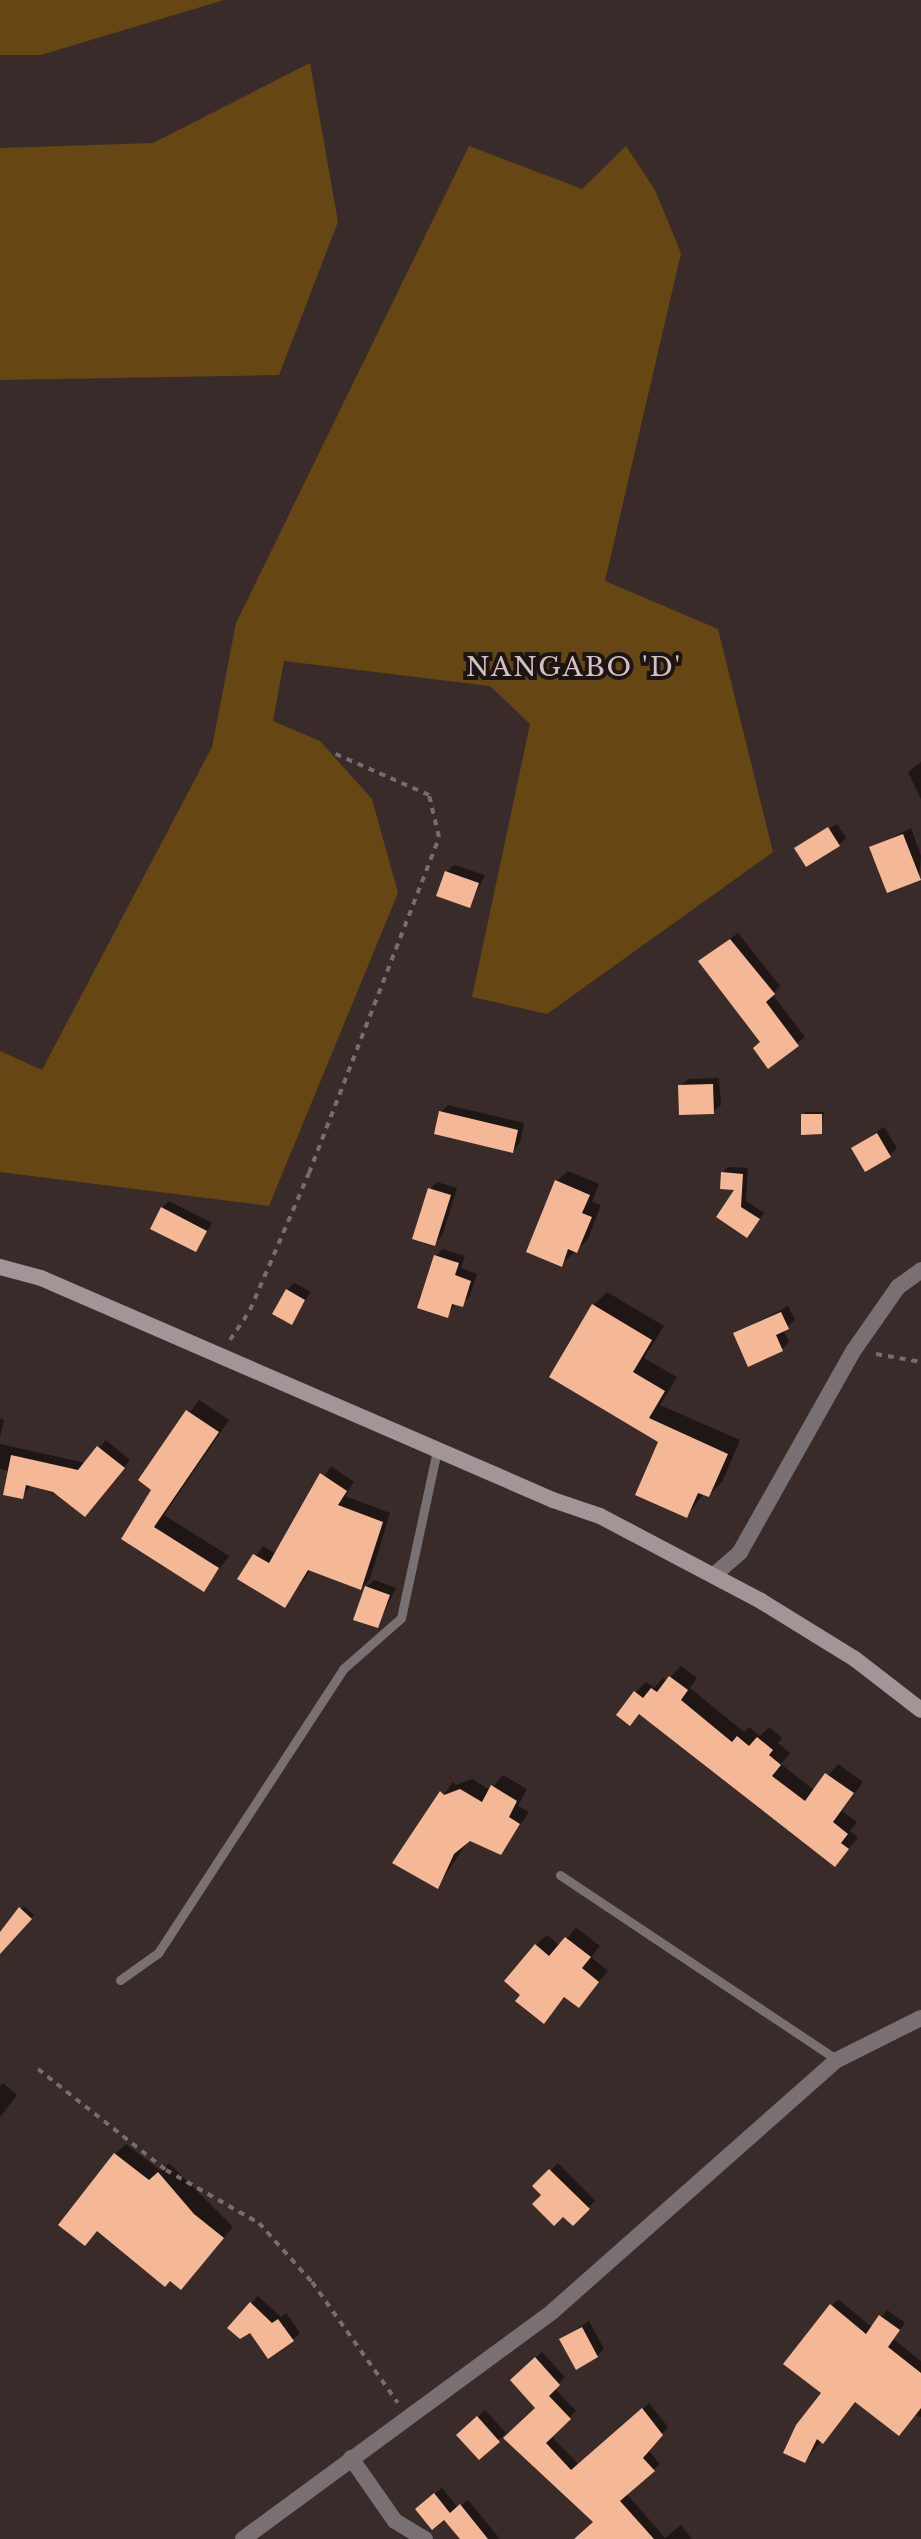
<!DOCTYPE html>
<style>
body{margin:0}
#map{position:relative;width:921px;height:2539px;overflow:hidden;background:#392b29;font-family:"Libre Baskerville",serif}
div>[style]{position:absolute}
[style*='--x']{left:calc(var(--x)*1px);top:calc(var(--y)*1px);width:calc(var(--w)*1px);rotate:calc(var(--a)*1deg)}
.green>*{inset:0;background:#664613}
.shadow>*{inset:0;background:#0007}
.building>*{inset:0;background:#f5b896}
.path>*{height:4px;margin-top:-2px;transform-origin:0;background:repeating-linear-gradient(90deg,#796d6b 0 6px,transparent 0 12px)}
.lane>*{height:9px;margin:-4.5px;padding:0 4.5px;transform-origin:4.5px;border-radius:4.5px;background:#787072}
.street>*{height:16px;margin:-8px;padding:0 8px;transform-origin:8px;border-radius:8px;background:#787072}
.secondary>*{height:16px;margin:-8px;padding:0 8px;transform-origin:8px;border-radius:8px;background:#a19598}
span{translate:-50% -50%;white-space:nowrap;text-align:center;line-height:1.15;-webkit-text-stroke:8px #1c1514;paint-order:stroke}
.quarter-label{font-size:26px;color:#d4c1bf;letter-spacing:2px}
</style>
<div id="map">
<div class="green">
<i style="clip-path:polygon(0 0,224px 0,41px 55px,0 55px)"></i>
<i style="clip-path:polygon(310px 63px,338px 222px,279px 375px,0 380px,0 148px,153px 143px)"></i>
<i style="clip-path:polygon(469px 146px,582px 189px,626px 146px,655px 190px,681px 253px,605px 581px,718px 629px,773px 852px,547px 1014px,472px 997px,530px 724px,490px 686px,284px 661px,273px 721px,320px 741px,372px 799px,398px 893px,269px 1206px,0 1172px,0 1051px,42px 1070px,212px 747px,236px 623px)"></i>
</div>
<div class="shadow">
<i style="clip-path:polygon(921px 762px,921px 799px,908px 772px)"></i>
<i style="clip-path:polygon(837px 824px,846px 838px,839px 845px,797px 848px)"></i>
<i style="clip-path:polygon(911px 828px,921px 856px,919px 879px,872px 848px)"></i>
<i style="clip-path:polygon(454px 865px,485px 875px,470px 905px,447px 872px)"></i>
<i style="clip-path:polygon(738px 933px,780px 986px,772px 994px,805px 1037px,769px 1066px,762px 1041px,700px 961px)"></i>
<i style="clip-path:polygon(719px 1078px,721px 1105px,713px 1112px,680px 1086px,688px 1079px)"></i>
<i style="clip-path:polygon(448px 1105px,524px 1123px,520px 1143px,513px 1151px,441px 1112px)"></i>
<i style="clip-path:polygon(806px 1112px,824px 1112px,821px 1132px,803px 1115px)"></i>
<i style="clip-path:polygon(884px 1127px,897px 1148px,890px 1155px,854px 1148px)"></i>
<i style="clip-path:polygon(728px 1167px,748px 1168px,746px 1201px,764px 1213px,752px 1230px,719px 1216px,738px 1189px,722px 1173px)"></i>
<i style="clip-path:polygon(568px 1171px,599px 1184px,592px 1202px,601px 1205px,588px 1239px,561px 1265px,556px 1182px)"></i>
<i style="clip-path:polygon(437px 1182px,457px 1188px,442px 1236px,434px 1244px,430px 1189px)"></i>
<i style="clip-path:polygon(169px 1201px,212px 1223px,196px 1249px,162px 1208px)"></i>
<i style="clip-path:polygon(443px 1249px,465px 1256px,461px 1268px,477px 1274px,469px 1298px,456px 1303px,447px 1316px,436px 1256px)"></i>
<i style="clip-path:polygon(294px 1283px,311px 1292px,291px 1322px,287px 1290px)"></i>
<i style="clip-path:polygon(607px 1292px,664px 1326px,644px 1358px,677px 1377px,660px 1405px,740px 1440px,722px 1482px,709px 1495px,704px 1493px,687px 1516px,661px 1442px,594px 1305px)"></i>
<i style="clip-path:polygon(788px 1306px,795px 1320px,783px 1330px,789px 1342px,782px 1349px,736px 1334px)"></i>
<i style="clip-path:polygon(199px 1400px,229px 1420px,164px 1515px,229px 1556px,204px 1589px,123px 1538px,154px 1490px,140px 1480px)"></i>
<i style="clip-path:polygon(0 1419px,4px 1420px,0 1437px)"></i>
<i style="clip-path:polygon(106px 1440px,130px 1460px,92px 1508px,31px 1485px,22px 1497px,10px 1471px,0 1469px,0 1444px,86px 1463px)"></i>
<i style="clip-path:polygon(331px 1466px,354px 1482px,345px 1496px,390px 1513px,370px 1579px,361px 1588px,311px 1569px,285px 1606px,240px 1578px,263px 1546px,276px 1554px)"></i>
<i style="clip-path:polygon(374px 1580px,396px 1588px,377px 1626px,367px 1587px)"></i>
<i style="clip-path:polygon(681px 1666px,697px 1678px,690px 1688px,744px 1732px,749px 1727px,760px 1736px,769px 1727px,782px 1738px,778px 1743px,790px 1753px,781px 1764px,815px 1791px,838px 1764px,863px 1782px,842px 1811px,857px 1822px,850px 1831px,858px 1838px,835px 1864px,640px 1713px,630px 1723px,635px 1693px,646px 1682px,654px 1688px,663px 1678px,667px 1681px)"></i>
<i style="clip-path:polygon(503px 1775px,527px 1789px,518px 1806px,529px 1812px,501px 1853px,470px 1838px,438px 1886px,395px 1862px,453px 1782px,456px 1785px,472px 1779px,490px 1790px)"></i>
<i style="clip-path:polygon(24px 1906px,34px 1915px,0 1952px,0 1937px)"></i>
<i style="clip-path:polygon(576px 1928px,600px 1946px,591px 1957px,608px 1971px,579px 2006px,566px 1996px,543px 2021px,523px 1994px,536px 1945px,547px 1935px,560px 1946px)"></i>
<i style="clip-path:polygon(3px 2083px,17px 2095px,0 2117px,0 2086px)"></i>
<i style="clip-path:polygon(126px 2144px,161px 2171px,169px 2163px,233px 2227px,181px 2288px,115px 2154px)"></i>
<i style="clip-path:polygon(558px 2163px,595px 2201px,573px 2224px,535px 2186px)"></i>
<i style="clip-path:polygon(258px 2296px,281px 2317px,286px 2313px,300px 2333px,292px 2340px,229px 2327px)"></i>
<i style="clip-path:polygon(838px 2299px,873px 2328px,887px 2310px,905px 2323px,893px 2339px,921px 2361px,921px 2417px,855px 2400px,805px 2461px,824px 2393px,832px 2306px)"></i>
<i style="clip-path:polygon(589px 2321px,604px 2349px,597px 2356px,562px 2339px)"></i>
<i style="clip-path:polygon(542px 2352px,565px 2377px,554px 2388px,576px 2411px,551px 2436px,579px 2465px,649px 2403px,668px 2427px,648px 2450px,660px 2464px,626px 2493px,665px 2538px,681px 2525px,692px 2539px,587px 2539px,596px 2522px,506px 2438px,537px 2408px,513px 2380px)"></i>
<i style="clip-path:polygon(485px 2410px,506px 2433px,479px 2457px,458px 2435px)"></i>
<i style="clip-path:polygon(442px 2488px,458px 2508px,468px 2500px,500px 2539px,463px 2539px,424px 2502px)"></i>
</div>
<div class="building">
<i style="clip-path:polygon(828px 827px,840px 846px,806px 867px,794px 848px)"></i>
<i style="clip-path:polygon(903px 834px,921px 880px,887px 893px,869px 847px)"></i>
<i style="clip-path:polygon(445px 871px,479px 883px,470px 908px,436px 896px)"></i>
<i style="clip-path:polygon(730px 939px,775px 994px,766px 1002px,799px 1046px,768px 1069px,753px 1048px,760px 1042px,698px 961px)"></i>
<i style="clip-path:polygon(713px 1084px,714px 1114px,679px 1115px,678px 1085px)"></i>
<i style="clip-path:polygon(439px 1111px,518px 1130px,513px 1153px,434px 1134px)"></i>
<i style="clip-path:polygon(801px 1114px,822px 1114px,822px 1134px,801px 1135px)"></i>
<i style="clip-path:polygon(877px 1133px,891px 1157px,865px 1172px,851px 1148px)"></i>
<i style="clip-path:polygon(721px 1172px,743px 1174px,741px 1207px,760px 1219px,747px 1238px,716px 1217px,734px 1190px,720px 1189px)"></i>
<i style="clip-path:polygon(555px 1180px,590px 1195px,582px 1213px,592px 1217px,577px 1253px,568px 1249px,562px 1267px,526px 1252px)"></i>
<i style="clip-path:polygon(428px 1188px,451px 1195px,435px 1246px,412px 1239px)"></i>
<i style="clip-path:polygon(161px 1207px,207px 1231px,196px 1252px,150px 1229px)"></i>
<i style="clip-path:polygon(434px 1255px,459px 1263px,455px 1275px,471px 1281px,463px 1307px,452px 1304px,448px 1318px,417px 1308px)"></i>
<i style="clip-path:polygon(286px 1289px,305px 1300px,292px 1325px,272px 1314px)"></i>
<i style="clip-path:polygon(592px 1304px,652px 1340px,633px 1372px,665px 1391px,649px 1418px,728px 1454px,709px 1497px,698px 1493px,687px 1518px,635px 1495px,658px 1442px,549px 1377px)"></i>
<i style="clip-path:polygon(781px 1312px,789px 1329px,776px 1335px,783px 1351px,748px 1367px,733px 1333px)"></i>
<i style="clip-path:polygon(186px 1410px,219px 1432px,154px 1527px,219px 1568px,204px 1592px,121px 1539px,151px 1490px,138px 1480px)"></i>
<i style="clip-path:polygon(97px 1446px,125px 1468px,85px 1517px,53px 1492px,26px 1485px,23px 1499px,3px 1495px,11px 1455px,78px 1470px)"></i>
<i style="clip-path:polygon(320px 1473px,347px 1491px,338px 1505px,383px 1522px,361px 1590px,308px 1570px,285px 1608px,237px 1579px,253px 1554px,269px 1563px)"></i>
<i style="clip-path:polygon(365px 1586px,390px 1595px,378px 1628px,353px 1620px)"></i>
<i style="clip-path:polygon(669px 1676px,688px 1690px,681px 1700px,732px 1742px,737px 1736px,749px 1746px,757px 1737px,773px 1750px,769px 1755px,781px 1765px,772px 1776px,805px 1801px,825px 1773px,854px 1793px,833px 1822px,848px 1834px,841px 1843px,849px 1849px,835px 1867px,639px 1714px,630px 1726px,616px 1715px,634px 1691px,643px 1698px,651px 1688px,657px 1692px)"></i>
<i style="clip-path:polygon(491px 1785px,517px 1801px,509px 1817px,520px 1824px,501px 1855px,470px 1841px,454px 1854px,438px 1889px,392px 1863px,440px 1791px,444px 1795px,460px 1789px,482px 1802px)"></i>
<i style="clip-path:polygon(19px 1907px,32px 1919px,0 1954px,0 1932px)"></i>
<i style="clip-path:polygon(565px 1937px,591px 1957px,582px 1968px,599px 1982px,579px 2008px,564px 1997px,544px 2024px,515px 2001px,520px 1995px,504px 1981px,535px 1944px,549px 1956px)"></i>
<i style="clip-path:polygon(114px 2153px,149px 2180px,158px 2172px,194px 2214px,224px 2238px,181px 2290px,170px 2281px,165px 2287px,97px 2231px,85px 2246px,58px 2225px)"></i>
<i style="clip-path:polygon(549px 2169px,590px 2209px,573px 2226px,563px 2217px,554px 2226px,532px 2204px,541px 2195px,532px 2186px)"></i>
<i style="clip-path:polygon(250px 2302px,272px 2323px,278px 2319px,294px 2341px,268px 2359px,250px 2333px,240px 2339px,227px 2328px)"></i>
<i style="clip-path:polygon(830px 2304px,866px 2334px,879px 2315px,900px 2330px,888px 2347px,921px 2373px,921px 2408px,899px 2436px,855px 2402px,823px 2444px,817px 2439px,805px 2463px,783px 2453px,796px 2425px,821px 2393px,783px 2364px)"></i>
<i style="clip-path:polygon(582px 2327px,598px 2357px,576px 2370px,559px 2339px)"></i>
<i style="clip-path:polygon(535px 2357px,560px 2385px,549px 2396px,571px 2419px,546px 2443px,571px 2470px,642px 2408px,663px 2435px,643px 2458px,655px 2471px,620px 2501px,654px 2539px,574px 2539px,593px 2522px,503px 2438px,535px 2408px,510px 2380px)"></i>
<i style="clip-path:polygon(477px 2416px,500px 2442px,479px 2460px,456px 2435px)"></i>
<i style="clip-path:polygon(434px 2493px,450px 2513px,460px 2504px,488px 2539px,460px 2539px,444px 2520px,432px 2530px,415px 2509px)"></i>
</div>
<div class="path">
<i style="--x:230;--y:1340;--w:36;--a:-56"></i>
<i style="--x:250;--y:1310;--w:149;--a:-66.7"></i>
<i style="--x:309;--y:1173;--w:360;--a:-68.8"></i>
<i style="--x:439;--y:837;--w:43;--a:-103.4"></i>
<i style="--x:429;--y:795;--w:107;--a:-156.3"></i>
<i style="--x:876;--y:1354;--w:46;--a:10.1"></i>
<i style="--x:38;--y:2069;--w:163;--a:38.3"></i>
<i style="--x:166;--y:2170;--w:107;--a:29.7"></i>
<i style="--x:259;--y:2223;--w:79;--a:48.1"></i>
<i style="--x:312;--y:2282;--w:148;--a:54.6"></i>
</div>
<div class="lane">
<i style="--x:560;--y:1875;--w:333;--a:33.7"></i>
<i style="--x:120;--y:1980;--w:47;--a:-35.4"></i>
<i style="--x:158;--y:1953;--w:339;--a:-56.9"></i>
<i style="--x:343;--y:1669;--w:77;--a:-41.3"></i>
<i style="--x:401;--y:1618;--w:172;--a:-77.9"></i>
</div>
<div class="street">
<i style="--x:714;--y:1575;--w:35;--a:-41"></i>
<i style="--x:740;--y:1552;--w:232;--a:-60.6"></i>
<i style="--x:854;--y:1350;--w:77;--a:-55.1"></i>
<i style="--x:898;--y:1287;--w:29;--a:-36"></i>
<i style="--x:351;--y:2458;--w:77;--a:55.1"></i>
<i style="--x:395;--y:2521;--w:35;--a:31"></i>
<i style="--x:243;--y:2539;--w:385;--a:-36.3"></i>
<i style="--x:553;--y:2311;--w:379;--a:-41.5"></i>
<i style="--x:837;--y:2060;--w:94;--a:-26.6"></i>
</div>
<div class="secondary">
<i style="--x:0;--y:1267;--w:42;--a:15"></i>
<i style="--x:41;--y:1278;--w:558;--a:23.44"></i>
<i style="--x:553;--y:1500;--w:50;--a:18.8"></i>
<i style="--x:600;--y:1516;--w:182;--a:27.8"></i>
<i style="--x:761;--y:1601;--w:110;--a:31.7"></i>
<i style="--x:855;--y:1659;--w:83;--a:37.7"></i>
</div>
<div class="quarter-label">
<span style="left:574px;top:668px">NANGABO 'D'</span>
</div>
</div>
